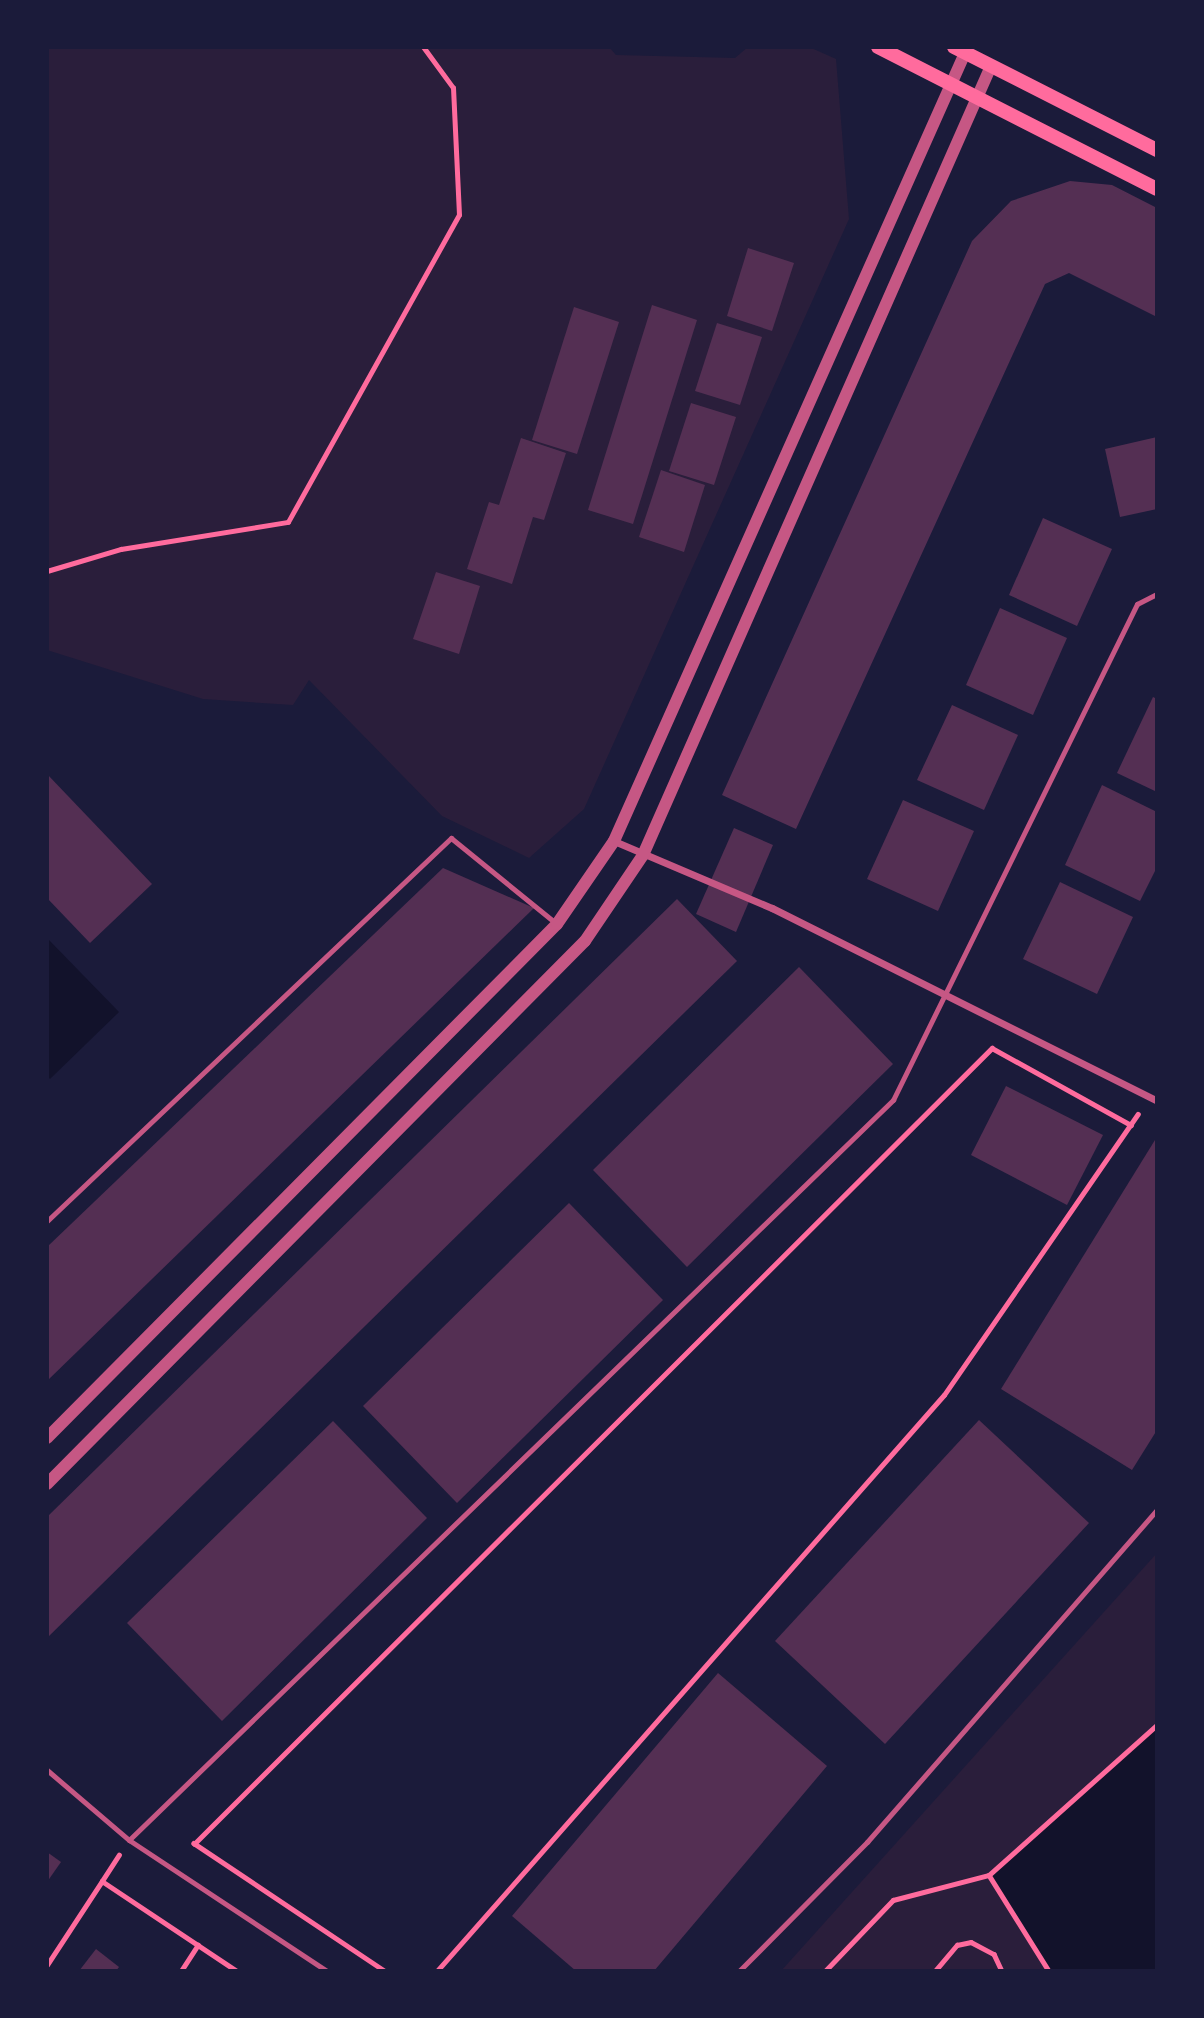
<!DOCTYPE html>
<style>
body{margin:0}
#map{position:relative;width:1204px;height:2018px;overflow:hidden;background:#1b1b3a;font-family:Mulish,sans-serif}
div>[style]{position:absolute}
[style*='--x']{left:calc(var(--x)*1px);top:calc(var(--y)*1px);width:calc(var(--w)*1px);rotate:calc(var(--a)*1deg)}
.green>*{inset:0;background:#2a1e3b}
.water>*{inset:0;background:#12122b}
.building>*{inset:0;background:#542f53}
.path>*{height:4.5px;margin:-2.25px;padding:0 2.25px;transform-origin:2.25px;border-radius:2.25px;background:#ff6b9d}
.service>*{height:5px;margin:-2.5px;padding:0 2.5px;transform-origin:2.5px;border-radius:2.5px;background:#c65784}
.minor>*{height:7px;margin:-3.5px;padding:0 3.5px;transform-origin:3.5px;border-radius:3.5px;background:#c65784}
.tertiary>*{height:12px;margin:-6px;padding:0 6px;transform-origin:6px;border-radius:6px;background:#c65784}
.secondary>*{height:14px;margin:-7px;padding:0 7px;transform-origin:7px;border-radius:7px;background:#ff6b9d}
span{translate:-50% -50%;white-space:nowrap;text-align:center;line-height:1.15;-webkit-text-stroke:7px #1b1b3a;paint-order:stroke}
.frame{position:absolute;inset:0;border:49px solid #1b1b3a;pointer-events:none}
</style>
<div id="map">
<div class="green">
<i style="clip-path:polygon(47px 47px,609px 47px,616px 55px,735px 58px,748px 47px,809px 47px,836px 59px,849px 219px,584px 809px,529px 858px,442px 816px,309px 680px,293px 705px,203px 699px,47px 650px)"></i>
<i style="clip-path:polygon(1157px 1553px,1157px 1971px,781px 1971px)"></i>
</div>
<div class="water">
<i style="clip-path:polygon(47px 938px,119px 1012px,50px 1079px,47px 1076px)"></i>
<i style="clip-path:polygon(1157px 1725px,1157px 1971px,1049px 1971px,989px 1875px)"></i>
</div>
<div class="building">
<i style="clip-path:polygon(1070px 181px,1112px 185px,1157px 208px,1157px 317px,1069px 273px,1045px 284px,796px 829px,722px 795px,972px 241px,1011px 201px)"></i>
<i style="clip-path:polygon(748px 248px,794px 263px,772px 331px,727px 316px)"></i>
<i style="clip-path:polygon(652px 305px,697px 320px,633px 524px,588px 510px)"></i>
<i style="clip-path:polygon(574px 307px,619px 322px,577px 454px,532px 440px)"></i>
<i style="clip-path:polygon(717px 323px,762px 337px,740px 405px,695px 391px)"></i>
<i style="clip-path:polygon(691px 403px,736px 417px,714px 485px,669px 471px)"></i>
<i style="clip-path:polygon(1157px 437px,1157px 509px,1120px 517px,1105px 449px)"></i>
<i style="clip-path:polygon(521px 438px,566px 453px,544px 520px,533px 517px,512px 584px,467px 569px,489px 502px,499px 505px)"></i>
<i style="clip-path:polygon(661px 470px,705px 485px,684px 552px,639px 537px)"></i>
<i style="clip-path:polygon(1043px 518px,1112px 549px,1077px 626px,1009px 595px)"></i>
<i style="clip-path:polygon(436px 572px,480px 586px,459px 654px,413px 639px)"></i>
<i style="clip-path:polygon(1000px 608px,1067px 638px,1033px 715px,966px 685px)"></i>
<i style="clip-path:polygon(1153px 697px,1157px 699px,1157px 792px,1117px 773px)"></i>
<i style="clip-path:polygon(952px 705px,1018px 735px,984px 810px,917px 780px)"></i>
<i style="clip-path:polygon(47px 774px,152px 884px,90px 943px,47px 898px)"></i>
<i style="clip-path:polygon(1102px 785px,1157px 812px,1157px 867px,1140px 901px,1065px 865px)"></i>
<i style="clip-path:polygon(903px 800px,974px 831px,938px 911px,867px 879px)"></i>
<i style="clip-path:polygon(734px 828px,773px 845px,736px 932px,696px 914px)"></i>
<i style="clip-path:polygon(443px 868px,534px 908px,47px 1381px,47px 1247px)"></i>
<i style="clip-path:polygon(1060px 882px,1133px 917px,1097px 994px,1023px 959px)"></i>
<i style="clip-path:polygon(677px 899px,737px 961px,47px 1638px,47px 1517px)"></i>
<i style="clip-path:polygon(799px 967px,893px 1064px,687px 1267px,593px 1170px)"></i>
<i style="clip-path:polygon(1006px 1086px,1103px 1135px,1067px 1205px,971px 1155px)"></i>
<i style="clip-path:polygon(1155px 1140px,1157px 1430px,1132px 1470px,1001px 1389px)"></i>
<i style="clip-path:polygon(569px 1203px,663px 1300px,457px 1503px,363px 1406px)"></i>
<i style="clip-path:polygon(979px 1420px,1089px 1523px,885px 1744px,775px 1641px)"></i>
<i style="clip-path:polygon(333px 1421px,427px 1518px,222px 1721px,127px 1623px)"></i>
<i style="clip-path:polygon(718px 1673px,827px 1766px,654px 1971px,576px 1971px,512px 1916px)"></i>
<i style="clip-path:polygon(47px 1852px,61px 1862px,47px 1882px)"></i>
<i style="clip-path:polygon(96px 1949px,119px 1967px,116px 1971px,79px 1971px)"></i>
</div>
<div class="path">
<i style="--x:47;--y:571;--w:77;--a:-16.6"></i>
<i style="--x:121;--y:549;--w:169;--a:-9.2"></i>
<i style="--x:288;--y:522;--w:351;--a:-60.9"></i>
<i style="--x:459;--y:215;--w:127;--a:-92.7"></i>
<i style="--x:453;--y:88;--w:51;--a:-126.2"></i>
<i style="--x:989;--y:1875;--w:113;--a:58"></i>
<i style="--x:102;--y:1881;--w:31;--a:-57"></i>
<i style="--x:47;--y:1965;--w:100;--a:-56.8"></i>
<i style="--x:102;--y:1881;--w:162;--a:33.7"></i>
<i style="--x:181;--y:1971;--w:31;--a:-57"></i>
<i style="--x:384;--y:1971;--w:229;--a:-146.2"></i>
<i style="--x:194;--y:1844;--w:1127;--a:-44.93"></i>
<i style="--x:992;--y:1048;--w:159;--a:29"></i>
<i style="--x:437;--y:1971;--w:767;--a:-48.65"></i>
<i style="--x:944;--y:1395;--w:341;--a:-55.4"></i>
<i style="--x:825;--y:1971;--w:98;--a:-46.2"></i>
<i style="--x:893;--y:1900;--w:99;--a:-14.6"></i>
<i style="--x:989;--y:1875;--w:225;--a:-41.8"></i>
<i style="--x:935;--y:1971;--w:34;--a:-50"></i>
<i style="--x:957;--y:1945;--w:14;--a:-12"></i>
<i style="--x:971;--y:1942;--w:26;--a:28"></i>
<i style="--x:994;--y:1954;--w:19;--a:65"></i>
</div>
<div class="service">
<i style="--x:47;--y:1221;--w:557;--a:-43.47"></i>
<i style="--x:451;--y:838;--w:136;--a:39.1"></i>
<i style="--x:47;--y:1770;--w:108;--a:40.5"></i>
<i style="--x:129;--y:1840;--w:237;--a:33.5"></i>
<i style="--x:129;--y:1840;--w:1064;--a:-44.09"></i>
<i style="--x:893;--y:1100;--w:553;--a:-63.81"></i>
<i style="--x:1137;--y:604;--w:22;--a:-27"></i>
<i style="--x:739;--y:1971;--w:182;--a:-45.2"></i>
<i style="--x:867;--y:1842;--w:441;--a:-48.9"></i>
</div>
<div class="minor">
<i style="--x:614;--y:841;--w:172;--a:23"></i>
<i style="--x:772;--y:908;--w:431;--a:26.6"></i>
</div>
<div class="tertiary">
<i style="--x:47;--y:1438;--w:724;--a:-45.22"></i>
<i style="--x:557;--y:924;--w:101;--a:-55.5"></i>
<i style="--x:614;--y:841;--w:863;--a:-65.99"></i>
<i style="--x:47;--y:1484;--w:764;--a:-45.27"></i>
<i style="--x:585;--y:941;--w:104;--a:-56"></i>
<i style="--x:643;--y:855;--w:862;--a:-66.2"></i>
</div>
<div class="secondary">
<i style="--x:878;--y:47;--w:313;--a:27"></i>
<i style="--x:954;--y:47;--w:228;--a:26.9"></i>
</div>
<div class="frame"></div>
</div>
